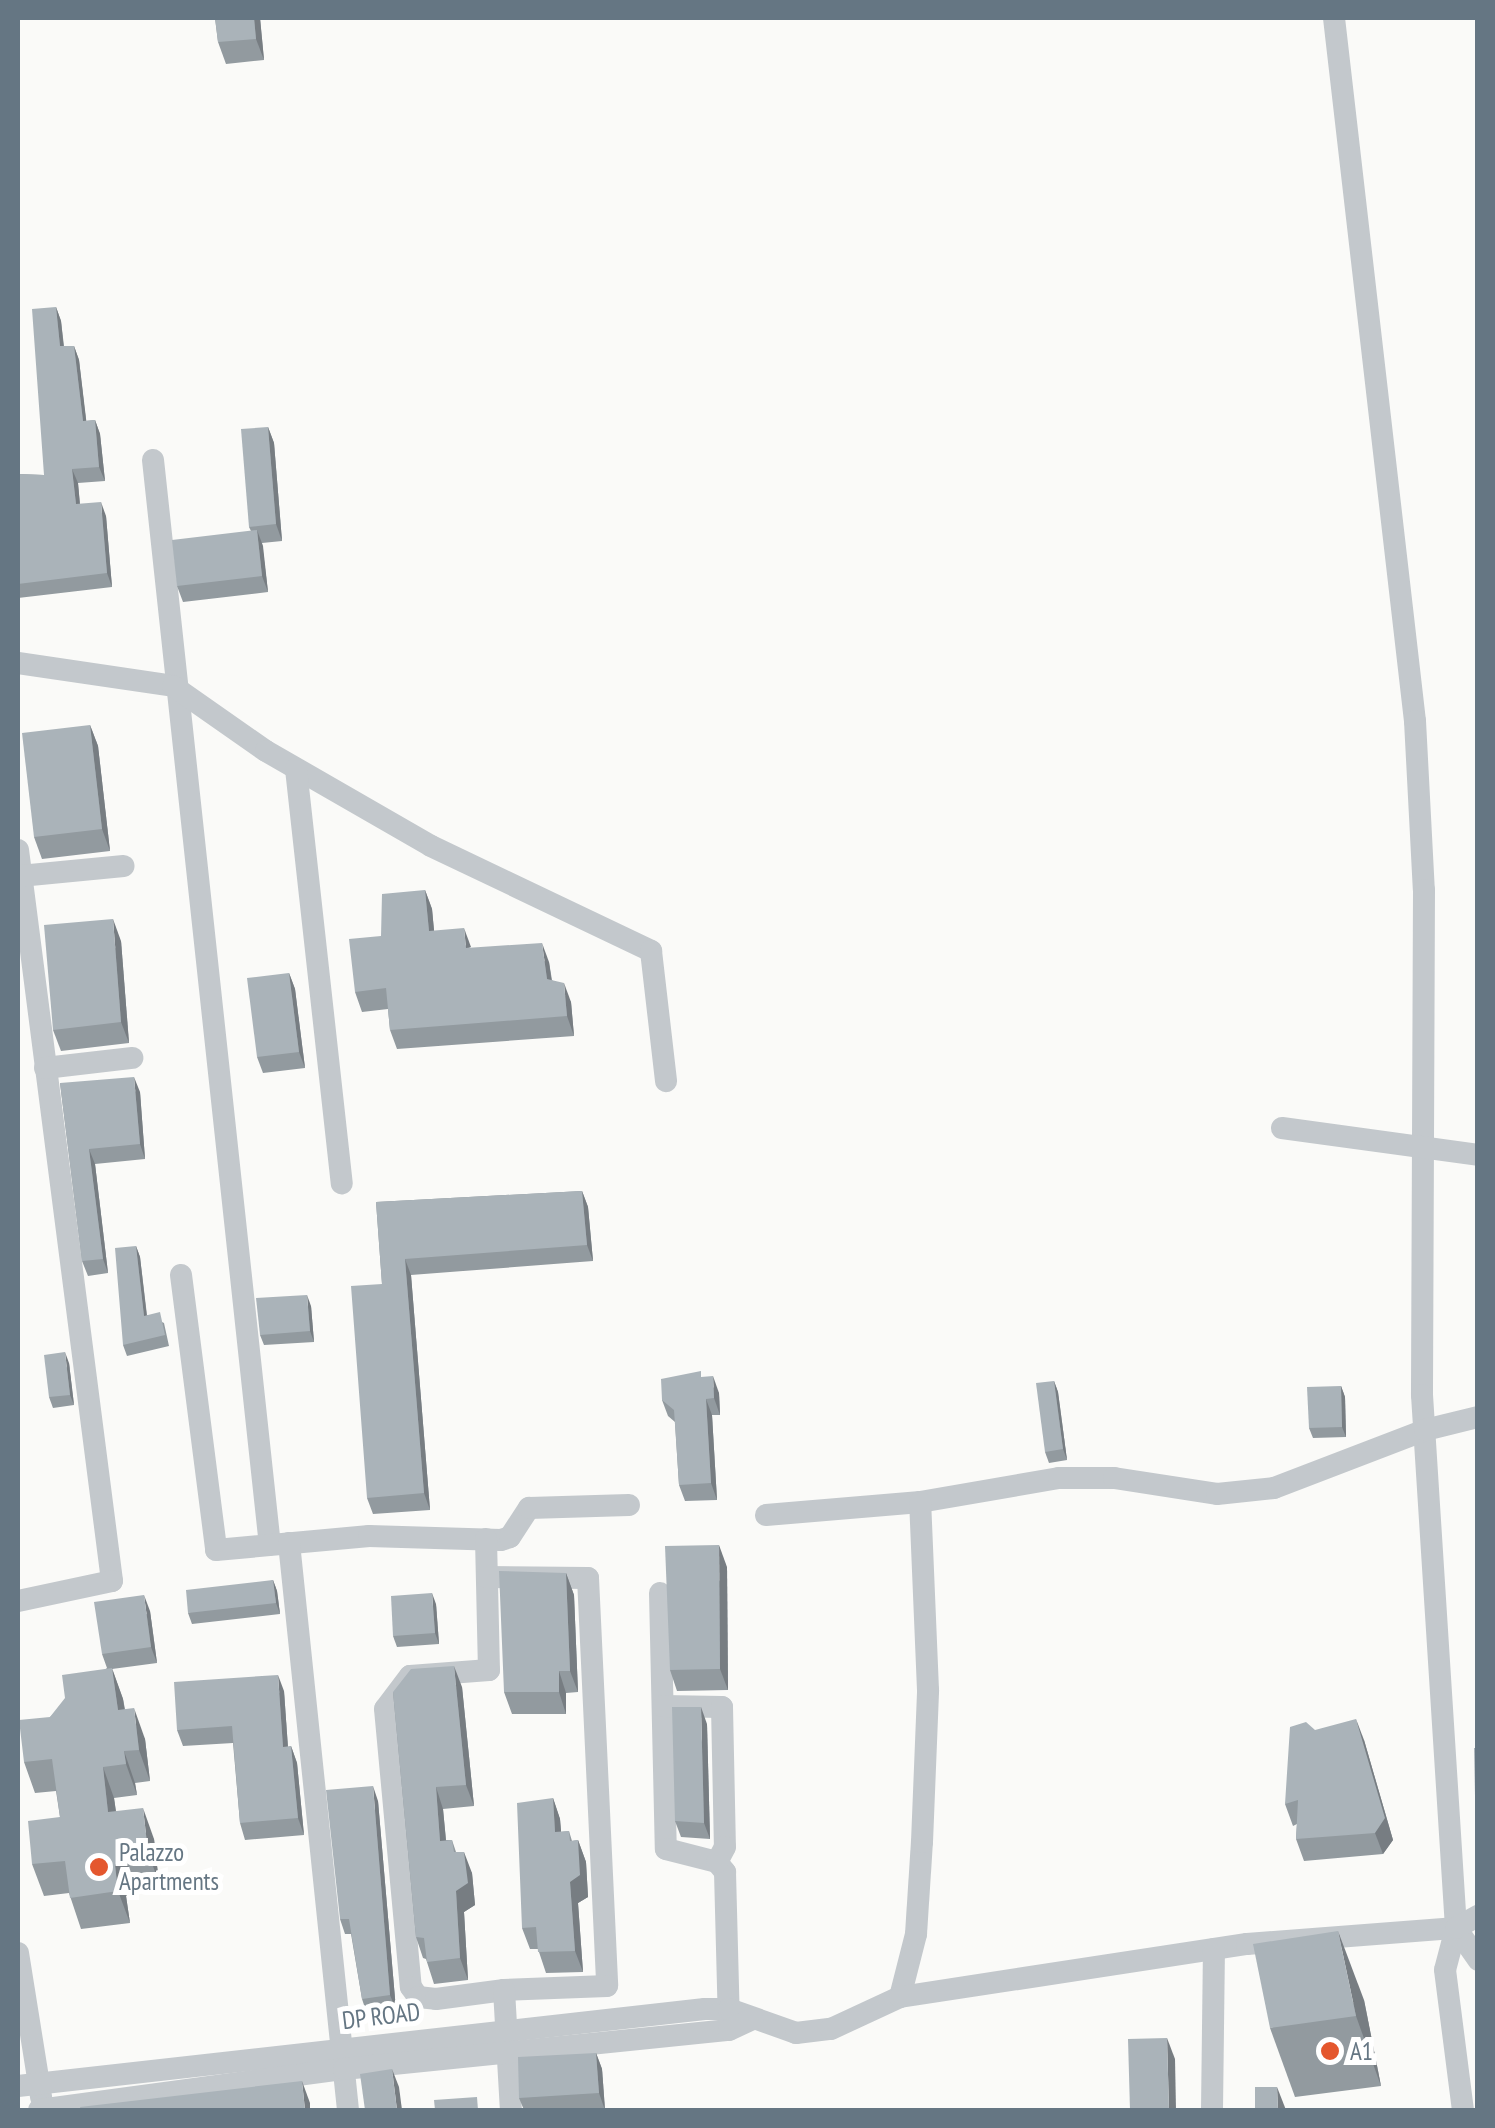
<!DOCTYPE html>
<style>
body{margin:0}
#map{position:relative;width:1495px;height:2128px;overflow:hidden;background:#fafaf8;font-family:"PT Sans Narrow",sans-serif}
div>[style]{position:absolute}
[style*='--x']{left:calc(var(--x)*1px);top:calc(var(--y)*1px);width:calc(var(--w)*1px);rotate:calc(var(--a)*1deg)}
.minor>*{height:22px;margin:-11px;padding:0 11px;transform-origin:11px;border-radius:11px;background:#c3c8cc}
.wall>*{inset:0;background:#929a9f}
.shaded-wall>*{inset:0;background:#777d82}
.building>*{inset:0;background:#aab3b9}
.dots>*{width:28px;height:28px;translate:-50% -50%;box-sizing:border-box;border:5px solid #fff;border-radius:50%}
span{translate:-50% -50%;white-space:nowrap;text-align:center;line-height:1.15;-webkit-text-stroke:10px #fff;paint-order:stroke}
.poi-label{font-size:25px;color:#657683}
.left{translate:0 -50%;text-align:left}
.street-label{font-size:25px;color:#657683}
.frame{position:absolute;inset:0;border:20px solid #657683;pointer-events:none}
</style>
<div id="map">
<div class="minor">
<i style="--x:1334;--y:18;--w:708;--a:83.43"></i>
<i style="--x:1415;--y:721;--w:169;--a:87"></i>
<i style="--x:1424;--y:890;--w:505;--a:90.23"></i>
<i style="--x:1422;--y:1395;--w:534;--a:86.35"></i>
<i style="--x:1456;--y:1928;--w:43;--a:104.7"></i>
<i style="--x:1445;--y:1970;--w:141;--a:82.7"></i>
<i style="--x:153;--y:460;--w:1091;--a:83.85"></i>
<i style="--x:18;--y:663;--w:157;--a:8.4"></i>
<i style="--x:173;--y:686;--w:113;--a:35"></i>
<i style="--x:266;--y:751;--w:190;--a:29.9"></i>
<i style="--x:431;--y:846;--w:244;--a:25.5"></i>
<i style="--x:651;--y:951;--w:131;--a:83.4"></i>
<i style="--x:296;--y:769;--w:417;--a:83.7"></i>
<i style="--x:18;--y:850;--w:737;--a:82.67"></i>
<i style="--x:112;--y:1581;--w:96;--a:168"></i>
<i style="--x:20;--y:876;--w:104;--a:-5.5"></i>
<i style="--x:45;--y:1068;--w:88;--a:-6.6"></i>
<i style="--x:1282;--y:1128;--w:198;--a:7.8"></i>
<i style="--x:181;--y:1275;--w:277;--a:82.7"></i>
<i style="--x:216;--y:1550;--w:154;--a:-5.2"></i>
<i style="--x:369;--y:1536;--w:132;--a:1.7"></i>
<i style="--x:501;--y:1540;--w:9;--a:-18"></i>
<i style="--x:510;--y:1537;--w:35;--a:-57"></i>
<i style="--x:529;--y:1508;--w:100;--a:-1.7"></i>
<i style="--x:766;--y:1515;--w:155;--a:-4.8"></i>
<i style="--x:920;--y:1502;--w:141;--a:-9.8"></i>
<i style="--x:1059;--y:1478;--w:55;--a:0"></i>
<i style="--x:1114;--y:1478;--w:104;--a:8.8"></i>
<i style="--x:1217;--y:1494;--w:57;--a:-6"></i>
<i style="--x:1274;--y:1488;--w:162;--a:-21"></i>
<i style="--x:1425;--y:1430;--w:55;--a:-13.8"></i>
<i style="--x:486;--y:1539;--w:131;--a:88.7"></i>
<i style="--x:489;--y:1670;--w:79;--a:175.7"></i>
<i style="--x:410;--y:1676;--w:41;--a:127.1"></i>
<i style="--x:385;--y:1709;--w:279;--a:84.7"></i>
<i style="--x:411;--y:1987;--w:12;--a:55"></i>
<i style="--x:418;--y:1997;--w:18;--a:6"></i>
<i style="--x:436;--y:1999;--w:69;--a:-7.5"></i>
<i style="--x:289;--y:1543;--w:570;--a:84.06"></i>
<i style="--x:487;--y:1577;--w:101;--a:0.6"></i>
<i style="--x:588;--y:1578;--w:408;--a:87.3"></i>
<i style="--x:607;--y:1986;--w:103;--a:177.8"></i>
<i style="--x:504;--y:1990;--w:120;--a:86.7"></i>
<i style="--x:660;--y:1593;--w:256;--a:88.7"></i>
<i style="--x:666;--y:1849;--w:53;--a:14.3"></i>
<i style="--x:717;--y:1862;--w:13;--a:51"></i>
<i style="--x:725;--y:1872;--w:149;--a:88.5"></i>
<i style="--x:663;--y:1706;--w:59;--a:1"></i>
<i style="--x:722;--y:1707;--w:140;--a:88.8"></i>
<i style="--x:725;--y:1847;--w:17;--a:118"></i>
<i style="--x:1456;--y:1928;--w:39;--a:55"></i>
<i style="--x:18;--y:1953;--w:146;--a:80.9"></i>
<i style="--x:900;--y:1997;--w:65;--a:-75.7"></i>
<i style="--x:916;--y:1934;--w:92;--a:-86.3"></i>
<i style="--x:922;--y:1842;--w:152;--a:-87.7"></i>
<i style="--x:928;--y:1690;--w:188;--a:-92.4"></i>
<i style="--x:18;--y:2086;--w:691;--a:-6.4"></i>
<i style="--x:705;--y:2009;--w:24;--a:0"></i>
<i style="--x:729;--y:2009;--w:71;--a:19.7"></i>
<i style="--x:796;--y:2033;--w:35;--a:-7"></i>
<i style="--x:831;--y:2029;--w:76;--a:-24.9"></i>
<i style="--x:900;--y:1997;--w:351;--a:-8.7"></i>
<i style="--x:1247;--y:1944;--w:210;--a:-4.4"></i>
<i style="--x:1456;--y:1928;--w:25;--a:-29"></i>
<i style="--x:39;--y:2110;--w:308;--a:-7.7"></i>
<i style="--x:344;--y:2069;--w:387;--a:-5.8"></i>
<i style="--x:729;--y:2030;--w:26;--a:-25"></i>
<i style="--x:1212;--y:2110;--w:161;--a:-89.3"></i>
</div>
<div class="wall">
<i style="clip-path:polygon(215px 18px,260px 18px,264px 60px,226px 64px,218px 42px)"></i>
<i style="clip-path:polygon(56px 307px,61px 321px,64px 346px,74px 346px,79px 360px,86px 421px,95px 420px,100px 434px,105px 481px,78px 483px,80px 504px,106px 516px,112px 587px,18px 598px,18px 474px,44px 475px)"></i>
<i style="clip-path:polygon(268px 427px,274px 443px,282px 541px,262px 543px,268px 592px,183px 602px,177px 586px,251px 531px,249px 527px)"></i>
<i style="clip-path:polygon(90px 725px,98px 746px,110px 851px,42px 859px,34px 837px)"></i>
<i style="clip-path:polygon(425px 890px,432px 909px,434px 931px,471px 948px,549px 962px,552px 980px,571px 1002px,574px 1036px,397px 1049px,390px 1030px,388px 1009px,362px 1012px,355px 992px,381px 936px)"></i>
<i style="clip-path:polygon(121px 941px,129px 1043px,61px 1051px,53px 1030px)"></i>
<i style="clip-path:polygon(289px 973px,295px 989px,305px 1068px,263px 1073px,257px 1057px)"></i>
<i style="clip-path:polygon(60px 1083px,140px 1092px,145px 1159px,95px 1164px,108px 1273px,88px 1276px,82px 1261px)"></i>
<i style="clip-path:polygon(582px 1191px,588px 1207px,593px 1261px,411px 1275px,430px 1510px,373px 1514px,367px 1498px,382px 1284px,376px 1202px)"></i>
<i style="clip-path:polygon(136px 1246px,140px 1257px,147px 1315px,164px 1323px,169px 1346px,127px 1356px,123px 1345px)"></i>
<i style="clip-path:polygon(311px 1306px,314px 1342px,264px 1345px,260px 1335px)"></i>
<i style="clip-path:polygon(69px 1363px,74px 1405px,53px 1408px,49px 1397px)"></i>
<i style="clip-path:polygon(703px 1377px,719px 1393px,720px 1415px,712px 1415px,717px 1500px,685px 1501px,679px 1485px,675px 1422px,668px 1416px,662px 1400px)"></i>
<i style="clip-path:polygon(1054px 1381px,1058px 1392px,1067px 1460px,1049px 1463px,1045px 1452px)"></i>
<i style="clip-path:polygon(1341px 1386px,1345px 1397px,1346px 1437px,1313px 1438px,1309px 1428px)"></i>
<i style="clip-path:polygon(727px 1567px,728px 1690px,677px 1691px,670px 1670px)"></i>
<i style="clip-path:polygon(566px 1573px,574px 1595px,578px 1692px,566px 1693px,566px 1714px,512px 1714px,504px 1692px)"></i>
<i style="clip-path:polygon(273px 1580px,277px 1591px,280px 1614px,192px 1624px,188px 1613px)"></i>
<i style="clip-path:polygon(436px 1604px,439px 1644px,397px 1647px,393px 1636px)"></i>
<i style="clip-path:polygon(150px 1611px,157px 1663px,112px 1669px,123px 1699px,125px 1709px,145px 1739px,150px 1781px,135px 1783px,137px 1795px,114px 1798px,116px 1811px,154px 1839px,159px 1883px,135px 1885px,126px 1896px,130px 1923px,81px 1929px,69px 1893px,44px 1896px,32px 1864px,60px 1817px,56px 1791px,35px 1793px,24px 1762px,50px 1717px,107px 1668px,102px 1654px)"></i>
<i style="clip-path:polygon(462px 1687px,474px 1806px,443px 1809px,446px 1840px,452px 1840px,456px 1852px,472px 1873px,475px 1905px,464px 1912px,468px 1980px,434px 1984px,426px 1959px,423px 1958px,416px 1937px,393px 1692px)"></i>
<i style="clip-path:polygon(284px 1691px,288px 1747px,291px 1746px,297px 1763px,304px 1835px,245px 1840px,240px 1823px,233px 1743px,183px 1746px,177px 1730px)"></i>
<i style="clip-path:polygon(707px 1724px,710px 1839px,681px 1837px,675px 1821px)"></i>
<i style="clip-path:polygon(1315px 1730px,1364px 1740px,1393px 1840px,1383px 1854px,1304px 1861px,1296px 1839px,1297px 1824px,1293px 1826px,1285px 1804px)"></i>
<i style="clip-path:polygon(553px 1798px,560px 1819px,561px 1832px,569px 1831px,572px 1841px,578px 1840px,586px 1862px,588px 1897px,578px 1903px,583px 1972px,546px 1973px,538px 1949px,530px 1949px,522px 1928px)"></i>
<i style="clip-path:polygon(378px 1801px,396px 2010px,367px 2014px,362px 1999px,351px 1934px,345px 1934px,340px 1919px)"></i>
<i style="clip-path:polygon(1364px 2000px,1381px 2086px,1295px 2097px,1270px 2028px)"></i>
<i style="clip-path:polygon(596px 2053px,602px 2069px,605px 2110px,524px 2110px,519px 2098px)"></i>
</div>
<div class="shaded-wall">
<i style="clip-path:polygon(254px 18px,260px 18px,264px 60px,256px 39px)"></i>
<i style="clip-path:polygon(56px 307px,61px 321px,65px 360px,60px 346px)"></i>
<i style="clip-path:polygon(74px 346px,79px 360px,88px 435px,83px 421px)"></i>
<i style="clip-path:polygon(95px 420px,100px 434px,105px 481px,99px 467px)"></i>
<i style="clip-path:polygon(268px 427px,274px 443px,282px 541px,276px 524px)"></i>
<i style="clip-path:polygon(72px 469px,78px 483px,81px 518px,76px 504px)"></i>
<i style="clip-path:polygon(101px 502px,106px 516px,112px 587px,107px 573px)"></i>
<i style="clip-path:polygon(257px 530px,263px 546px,268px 592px,262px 576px)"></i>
<i style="clip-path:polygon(90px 725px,98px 746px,110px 851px,102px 829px)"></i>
<i style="clip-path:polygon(425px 890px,432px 909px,436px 951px,429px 931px)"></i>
<i style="clip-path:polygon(113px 919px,121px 941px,129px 1043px,121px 1022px)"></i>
<i style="clip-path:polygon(464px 928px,471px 947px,466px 948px)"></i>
<i style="clip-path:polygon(542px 943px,549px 962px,554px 999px,547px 979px)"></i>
<i style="clip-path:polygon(289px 973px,295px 989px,305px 1068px,299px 1052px)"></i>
<i style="clip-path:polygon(564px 983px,571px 1002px,574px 1036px,567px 1016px)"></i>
<i style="clip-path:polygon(134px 1077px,140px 1092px,145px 1159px,140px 1144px)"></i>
<i style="clip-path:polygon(89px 1149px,95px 1164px,108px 1273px,103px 1259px)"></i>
<i style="clip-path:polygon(582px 1191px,588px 1207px,593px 1261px,587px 1245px)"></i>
<i style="clip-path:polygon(136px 1246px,140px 1257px,148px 1327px,144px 1316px)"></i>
<i style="clip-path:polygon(405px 1259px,411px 1275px,430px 1510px,424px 1493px)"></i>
<i style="clip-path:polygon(307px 1295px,311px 1306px,314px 1342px,310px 1331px)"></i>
<i style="clip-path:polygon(65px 1352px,69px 1363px,74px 1405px,70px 1395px)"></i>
<i style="clip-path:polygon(713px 1376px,719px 1393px,720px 1415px,714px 1398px)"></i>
<i style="clip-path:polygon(1054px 1381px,1058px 1392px,1067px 1460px,1063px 1449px)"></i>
<i style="clip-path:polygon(1341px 1386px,1345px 1397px,1346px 1437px,1342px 1427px)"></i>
<i style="clip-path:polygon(706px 1399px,712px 1415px,717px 1500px,711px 1483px)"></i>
<i style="clip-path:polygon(719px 1545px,727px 1567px,728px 1690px,720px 1669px)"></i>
<i style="clip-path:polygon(566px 1573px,574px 1595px,578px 1692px,570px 1671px)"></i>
<i style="clip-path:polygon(273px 1580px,277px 1591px,280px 1614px,276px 1603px)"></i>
<i style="clip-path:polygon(432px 1593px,436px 1604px,439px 1644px,435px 1633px)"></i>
<i style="clip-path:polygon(144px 1595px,150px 1611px,157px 1663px,151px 1647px)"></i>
<i style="clip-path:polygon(454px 1666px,462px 1687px,474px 1806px,466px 1785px)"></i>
<i style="clip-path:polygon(112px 1668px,123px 1699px,129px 1741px,118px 1710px)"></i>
<i style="clip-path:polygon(559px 1671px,566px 1693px,566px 1714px,559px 1692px)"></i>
<i style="clip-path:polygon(278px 1675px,284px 1691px,289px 1763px,283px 1747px)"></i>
<i style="clip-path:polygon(701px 1707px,707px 1724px,710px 1839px,704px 1823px)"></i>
<i style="clip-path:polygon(134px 1708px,145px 1739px,150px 1781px,139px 1750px)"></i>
<i style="clip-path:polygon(1356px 1719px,1364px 1740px,1393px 1840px,1383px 1854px,1375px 1833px)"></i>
<i style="clip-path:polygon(291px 1746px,297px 1763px,304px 1835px,298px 1818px)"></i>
<i style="clip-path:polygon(124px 1751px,135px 1783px,137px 1795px,126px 1764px)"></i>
<i style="clip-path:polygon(103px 1767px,114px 1798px,120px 1843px,108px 1812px)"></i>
<i style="clip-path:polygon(373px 1786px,378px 1801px,396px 2010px,390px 1995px)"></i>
<i style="clip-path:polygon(436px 1787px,443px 1809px,448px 1863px,440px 1841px)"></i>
<i style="clip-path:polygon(553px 1798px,560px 1819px,563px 1854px,555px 1832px)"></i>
<i style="clip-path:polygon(143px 1808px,154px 1839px,159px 1883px,148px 1852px)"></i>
<i style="clip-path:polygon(578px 1840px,586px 1862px,588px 1897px,578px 1903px,583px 1972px,575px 1951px,570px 1882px)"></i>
<i style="clip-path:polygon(464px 1852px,472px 1873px,475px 1905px,464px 1912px,468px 1980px,460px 1958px,456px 1891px)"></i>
<i style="clip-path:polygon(124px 1854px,135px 1885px,126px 1896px,130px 1923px,118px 1891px,115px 1865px)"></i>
<i style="clip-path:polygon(1338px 1931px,1364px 2000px,1381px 2086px,1356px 2016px)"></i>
<i style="clip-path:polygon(1167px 2038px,1175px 2059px,1176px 2110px,1169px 2110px)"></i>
<i style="clip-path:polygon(596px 2053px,602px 2069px,605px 2110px,599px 2093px)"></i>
<i style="clip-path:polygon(392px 2069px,399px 2087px,402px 2110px,397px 2110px)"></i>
<i style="clip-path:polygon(302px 2081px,310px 2103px,310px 2110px,305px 2110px)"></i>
<i style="clip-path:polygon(1277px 2087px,1286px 2110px,1278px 2110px)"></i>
</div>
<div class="building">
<i style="clip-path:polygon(215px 18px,254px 18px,256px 39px,218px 42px)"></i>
<i style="clip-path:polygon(56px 307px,60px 346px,74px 346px,83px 421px,95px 420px,99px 467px,72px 469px,76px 504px,101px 502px,107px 573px,18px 584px,18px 474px,44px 475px,32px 309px)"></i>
<i style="clip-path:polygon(268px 427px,276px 524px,249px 527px,241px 429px)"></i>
<i style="clip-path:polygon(257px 530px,262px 576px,177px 586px,172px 540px)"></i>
<i style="clip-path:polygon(90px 725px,102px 829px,34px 837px,22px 733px)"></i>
<i style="clip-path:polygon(425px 890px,429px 931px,464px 928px,466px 948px,542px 943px,547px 979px,564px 983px,567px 1016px,390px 1030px,386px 988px,355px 992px,349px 939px,381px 936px,382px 894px)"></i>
<i style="clip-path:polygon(113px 919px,121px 1022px,53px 1030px,44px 925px)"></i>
<i style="clip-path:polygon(289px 973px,299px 1052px,257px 1057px,247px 978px)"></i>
<i style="clip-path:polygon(134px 1077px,140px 1144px,89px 1149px,103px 1259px,82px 1261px,60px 1083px)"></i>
<i style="clip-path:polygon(582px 1191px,587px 1245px,405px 1259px,424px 1493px,367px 1498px,351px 1286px,382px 1284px,376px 1202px)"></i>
<i style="clip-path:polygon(136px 1246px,144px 1316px,160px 1312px,165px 1335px,123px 1345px,115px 1248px)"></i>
<i style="clip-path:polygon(307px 1295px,310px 1331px,260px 1335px,256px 1298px)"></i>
<i style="clip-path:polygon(65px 1352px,70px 1395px,49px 1397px,44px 1355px)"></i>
<i style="clip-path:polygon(701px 1371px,701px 1377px,713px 1376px,714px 1398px,706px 1399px,711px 1483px,679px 1485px,674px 1410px,662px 1400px,661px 1379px)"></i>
<i style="clip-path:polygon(1054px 1381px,1063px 1449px,1045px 1452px,1036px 1383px)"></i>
<i style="clip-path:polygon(1341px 1386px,1342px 1427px,1309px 1428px,1307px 1387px)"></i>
<i style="clip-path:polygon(719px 1545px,720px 1669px,670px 1670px,665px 1546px)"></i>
<i style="clip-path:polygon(499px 1571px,566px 1573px,570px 1671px,559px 1671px,559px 1692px,504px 1692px)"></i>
<i style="clip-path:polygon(273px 1580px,276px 1603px,188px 1613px,186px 1590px)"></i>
<i style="clip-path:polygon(432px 1593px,435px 1633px,393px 1636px,391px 1596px)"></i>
<i style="clip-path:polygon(144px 1595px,151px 1647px,102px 1654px,94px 1602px)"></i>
<i style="clip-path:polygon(454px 1666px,466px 1785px,436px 1787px,440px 1841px,452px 1840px,454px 1852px,464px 1852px,468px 1883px,456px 1891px,460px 1958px,427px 1962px,424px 1938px,416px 1937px,393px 1692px,411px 1669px)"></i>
<i style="clip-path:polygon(112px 1668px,118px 1710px,134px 1708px,139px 1750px,124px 1751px,126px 1764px,103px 1767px,108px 1812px,143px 1808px,148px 1852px,124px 1854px,115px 1865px,118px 1891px,70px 1898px,65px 1861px,32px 1864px,28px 1821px,60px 1817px,52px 1759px,24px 1762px,19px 1720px,50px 1717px,65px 1698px,62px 1675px)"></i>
<i style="clip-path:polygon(278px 1675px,283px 1747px,291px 1746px,298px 1818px,240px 1823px,232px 1726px,177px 1730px,174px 1682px)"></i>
<i style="clip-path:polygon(672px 1707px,701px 1707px,704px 1823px,675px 1821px)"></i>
<i style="clip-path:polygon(1356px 1719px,1385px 1818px,1375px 1833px,1296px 1839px,1298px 1800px,1285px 1804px,1290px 1727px,1306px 1722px,1315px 1730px)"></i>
<i style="clip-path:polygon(1474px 1748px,1478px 1748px,1478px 1796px,1475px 1796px)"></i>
<i style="clip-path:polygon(373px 1786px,390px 1995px,362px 1999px,349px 1919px,340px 1919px,326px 1790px)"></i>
<i style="clip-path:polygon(553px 1798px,555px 1832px,569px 1831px,570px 1841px,578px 1840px,580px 1875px,570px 1882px,575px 1951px,538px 1952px,536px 1927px,522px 1928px,517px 1803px)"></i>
<i style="clip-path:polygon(1338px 1931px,1356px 2016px,1270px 2028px,1253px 1944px)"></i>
<i style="clip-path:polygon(1167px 2038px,1169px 2110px,1130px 2110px,1128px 2039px)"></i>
<i style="clip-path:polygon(596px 2053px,599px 2093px,519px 2098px,518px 2057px)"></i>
<i style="clip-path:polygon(392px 2069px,397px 2110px,365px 2110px,360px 2074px)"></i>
<i style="clip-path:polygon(302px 2081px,305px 2110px,81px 2110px,80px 2107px)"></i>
<i style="clip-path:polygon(1255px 2087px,1277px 2087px,1278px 2110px,1255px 2110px)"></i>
<i style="clip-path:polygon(477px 2097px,478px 2110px,435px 2110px,434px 2100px)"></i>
</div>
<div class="dots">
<i style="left:99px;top:1867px;background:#e4572e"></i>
<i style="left:1330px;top:2051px;background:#e4572e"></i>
</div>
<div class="poi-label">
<span class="left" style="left:119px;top:1867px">Palazzo<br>Apartments</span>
<span class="left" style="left:1350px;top:2051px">A1</span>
</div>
<div class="street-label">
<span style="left:381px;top:2016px;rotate:-7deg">DP ROAD</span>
</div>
<div class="frame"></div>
</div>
